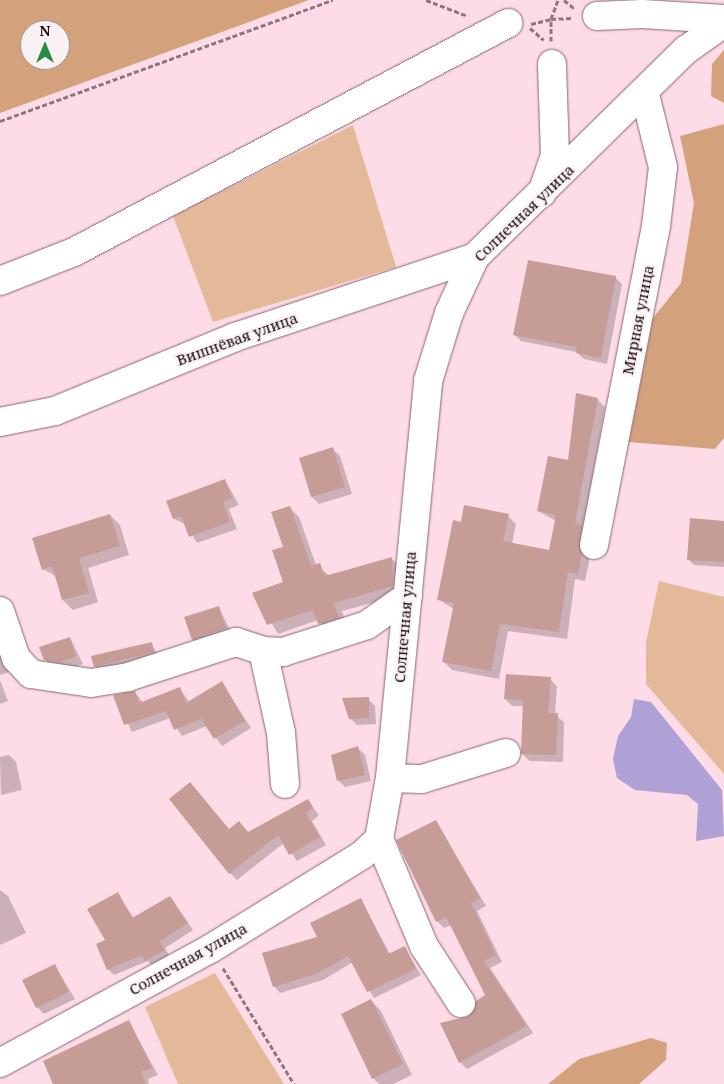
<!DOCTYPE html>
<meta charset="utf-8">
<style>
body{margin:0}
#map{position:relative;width:724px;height:1084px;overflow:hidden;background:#fedce7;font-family:"Noto Serif",serif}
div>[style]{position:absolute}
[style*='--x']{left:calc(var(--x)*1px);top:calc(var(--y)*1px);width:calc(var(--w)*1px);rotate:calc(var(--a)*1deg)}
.green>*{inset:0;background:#e4b999}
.forest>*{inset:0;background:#d3a17c}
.water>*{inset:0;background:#afa0d5}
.shadow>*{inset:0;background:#0003}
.building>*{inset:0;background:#c59c96}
.path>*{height:3px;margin-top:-1.5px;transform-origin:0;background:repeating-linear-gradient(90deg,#8f767e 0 5px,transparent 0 7.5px)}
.roads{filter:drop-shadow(0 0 1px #8a6571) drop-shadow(0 0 1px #8a6571)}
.minor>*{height:28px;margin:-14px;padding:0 14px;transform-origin:14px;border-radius:14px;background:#fff}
span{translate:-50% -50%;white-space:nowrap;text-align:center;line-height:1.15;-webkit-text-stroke:4.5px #faf1f4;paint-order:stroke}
.street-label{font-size:15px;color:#16080d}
.north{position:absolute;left:20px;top:20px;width:50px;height:50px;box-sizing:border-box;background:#faf1f4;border:1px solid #9f9498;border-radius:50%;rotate:0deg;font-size:14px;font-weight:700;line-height:20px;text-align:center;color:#16080d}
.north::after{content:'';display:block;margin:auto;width:18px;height:22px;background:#268b40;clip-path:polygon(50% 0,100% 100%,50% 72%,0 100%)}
</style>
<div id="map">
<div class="green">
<i style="clip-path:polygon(353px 125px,396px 267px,213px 322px,173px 216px)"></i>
<i style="clip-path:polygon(659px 581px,724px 597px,724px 774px,646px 684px,646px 642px)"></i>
<i style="clip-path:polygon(215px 973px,284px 1084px,178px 1084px,145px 1007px)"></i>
</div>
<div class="forest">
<i style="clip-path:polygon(evenodd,0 0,309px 0,0 113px,0 0,30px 30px,60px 30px,60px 60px,30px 60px,30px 30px)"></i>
<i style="clip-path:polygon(724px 50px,724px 103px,711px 96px,712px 64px)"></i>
<i style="clip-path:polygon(724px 124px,724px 438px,715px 449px,629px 442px,653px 318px,681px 283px,694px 203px,680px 136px)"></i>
<i style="clip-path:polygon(651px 1038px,667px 1043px,666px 1060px,639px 1084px,548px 1084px,579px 1059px)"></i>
</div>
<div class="water">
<i style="clip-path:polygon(634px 699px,651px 702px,722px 790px,724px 836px,696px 841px,698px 804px,687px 795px,635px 790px,617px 778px,613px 759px,618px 736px,631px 717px)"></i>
</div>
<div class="shadow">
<i style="clip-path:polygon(615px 277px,622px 284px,607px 364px,584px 359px,576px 352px,521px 341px,514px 334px)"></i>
<i style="clip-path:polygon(597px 399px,605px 407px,583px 528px,590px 534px,589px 562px,585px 581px,575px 579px,567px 639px,508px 631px,499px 679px,452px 670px,444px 662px,454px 609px,438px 599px,462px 523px,508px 516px,516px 524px,512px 544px,550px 551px,556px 521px,538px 511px,569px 461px)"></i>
<i style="clip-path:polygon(333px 449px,340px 456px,352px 494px,319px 504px,312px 497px)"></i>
<i style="clip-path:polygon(225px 480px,239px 505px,229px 509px,237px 529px,197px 543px,186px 524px,174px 519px,168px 502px)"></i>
<i style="clip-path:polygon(290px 508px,299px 517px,316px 565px,330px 576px,391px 558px,400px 567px,401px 595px,342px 611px,347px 627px,328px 633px,318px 620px,278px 634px,254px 593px,285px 583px)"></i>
<i style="clip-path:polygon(110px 515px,120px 525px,129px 555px,88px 568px,98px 602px,73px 610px,63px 600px,57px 577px,43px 569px)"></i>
<i style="clip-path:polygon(724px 547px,724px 567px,694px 565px,688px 559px)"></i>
<i style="clip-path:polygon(218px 607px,233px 635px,200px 646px,193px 639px)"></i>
<i style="clip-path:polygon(70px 638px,83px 664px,67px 669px,52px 667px,45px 659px)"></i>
<i style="clip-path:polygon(151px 643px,160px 659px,102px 673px,95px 666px)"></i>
<i style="clip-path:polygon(0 654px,9px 672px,0 675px)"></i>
<i style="clip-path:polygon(550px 679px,557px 686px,555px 715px,564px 722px,563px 762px,530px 761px,522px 754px,524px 706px,512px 706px,505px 699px)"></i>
<i style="clip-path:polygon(0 680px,8px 701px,0 704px)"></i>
<i style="clip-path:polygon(222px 683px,251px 728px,222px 746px,207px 726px,182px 736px,170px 718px,132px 732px,115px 696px,135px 692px,143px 703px,180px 689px,189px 702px)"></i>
<i style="clip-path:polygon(368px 699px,375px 706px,376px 724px,357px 725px,350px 718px)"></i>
<i style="clip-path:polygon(358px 748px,365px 755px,371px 781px,345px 787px,338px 780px)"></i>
<i style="clip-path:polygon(9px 755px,16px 762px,22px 790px,1px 795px,0 757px)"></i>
<i style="clip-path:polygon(307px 800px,319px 815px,312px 821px,326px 845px,297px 861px,284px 843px,237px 880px,230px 873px,229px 830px,249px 833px)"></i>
<i style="clip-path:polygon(436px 822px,486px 906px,477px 911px,502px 962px,490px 968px,533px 1033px,467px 1069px,460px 1062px,470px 1017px,486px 996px,451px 925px,444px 928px,437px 921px,398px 840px)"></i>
<i style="clip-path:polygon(0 890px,8px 896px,26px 933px,0 945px)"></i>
<i style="clip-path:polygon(117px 894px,134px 918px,170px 897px,193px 930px,165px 948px,170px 957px,153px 966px,148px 961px,114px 975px,108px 969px,106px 940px)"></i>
<i style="clip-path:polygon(361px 900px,390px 954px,404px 947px,421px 975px,374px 998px,353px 962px,323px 980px,280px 993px,274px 986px)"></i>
<i style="clip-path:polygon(55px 966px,75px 999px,44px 1014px,37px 1007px)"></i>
<i style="clip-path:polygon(371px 1000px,381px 1011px,412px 1075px,393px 1084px,379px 1084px,373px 1078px)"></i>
<i style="clip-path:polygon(129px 1022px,158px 1075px,148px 1079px,149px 1084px,54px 1084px)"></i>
</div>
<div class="building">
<i style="clip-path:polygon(528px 260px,616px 276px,601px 358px,576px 353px,577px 347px,513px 335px)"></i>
<i style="clip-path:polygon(576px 393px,598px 398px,575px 523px,582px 525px,582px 554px,578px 574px,568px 572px,559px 632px,500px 624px,491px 671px,442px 662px,454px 603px,437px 600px,453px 520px,461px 522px,464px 505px,509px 514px,503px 541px,549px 550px,556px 515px,537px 511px,548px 456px,568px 460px)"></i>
<i style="clip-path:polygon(333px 447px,345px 487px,311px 497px,299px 458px)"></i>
<i style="clip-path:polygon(225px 479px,232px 498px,223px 502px,230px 522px,189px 537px,181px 516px,173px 519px,166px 501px)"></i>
<i style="clip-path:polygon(290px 506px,311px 566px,320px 563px,325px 576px,392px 557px,393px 586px,334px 603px,339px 618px,318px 624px,313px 610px,267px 625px,252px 593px,283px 582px,272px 550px,283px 547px,271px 512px)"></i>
<i style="clip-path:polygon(110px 514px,120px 546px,79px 558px,89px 593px,62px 600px,52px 566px,42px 570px,32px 538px)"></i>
<i style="clip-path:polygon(690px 518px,724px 521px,724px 562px,687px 560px)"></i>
<i style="clip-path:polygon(219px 606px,226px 628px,192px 640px,184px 617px)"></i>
<i style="clip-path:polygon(70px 637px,76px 657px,60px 662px,44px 660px,39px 647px)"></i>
<i style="clip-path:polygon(152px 642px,154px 652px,94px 667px,91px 656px)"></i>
<i style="clip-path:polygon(506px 674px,551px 677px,548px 713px,558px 713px,556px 755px,521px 754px,523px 700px,504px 699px)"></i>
<i style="clip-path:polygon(222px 681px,245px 721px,214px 739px,201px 719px,174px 730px,166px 711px,124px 725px,113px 695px,135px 691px,139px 703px,180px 687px,186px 703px)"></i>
<i style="clip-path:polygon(369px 697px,369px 718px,349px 719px,342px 698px)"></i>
<i style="clip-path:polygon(358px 746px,365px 775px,337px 781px,331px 755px)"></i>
<i style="clip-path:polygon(190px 782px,229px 829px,239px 821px,248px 832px,308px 799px,313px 807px,306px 813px,320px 837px,289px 855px,278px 835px,229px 874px,169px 799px)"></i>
<i style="clip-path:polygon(436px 820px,480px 898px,471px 903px,496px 955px,484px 961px,527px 1026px,459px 1063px,440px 1023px,469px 1016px,476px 1001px,485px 995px,446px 917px,436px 922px,396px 840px)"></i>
<i style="clip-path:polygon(118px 892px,132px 918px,170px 896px,188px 923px,160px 941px,165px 950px,145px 961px,142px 955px,107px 970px,96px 944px,105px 940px,87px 909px)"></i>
<i style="clip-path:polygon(361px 898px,388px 954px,405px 946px,416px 969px,367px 992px,348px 956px,316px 974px,273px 987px,262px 953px,317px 937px,310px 923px)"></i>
<i style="clip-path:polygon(55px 964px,69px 992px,36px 1008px,22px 980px)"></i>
<i style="clip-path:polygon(371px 999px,403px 1064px,372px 1079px,341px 1014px)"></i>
<i style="clip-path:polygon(129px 1020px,152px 1068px,141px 1072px,146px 1084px,53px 1084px,43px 1061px)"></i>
</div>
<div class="path">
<i style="--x:426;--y:0;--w:45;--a:20.9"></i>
<i style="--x:564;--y:0;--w:14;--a:39"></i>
<i style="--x:531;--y:24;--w:21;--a:-14"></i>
<i style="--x:551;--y:19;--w:20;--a:-70"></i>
<i style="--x:530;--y:28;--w:18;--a:41"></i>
<i style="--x:551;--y:41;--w:22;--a:-90"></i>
<i style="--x:551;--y:19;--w:21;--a:-3"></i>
<i style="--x:0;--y:121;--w:354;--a:-20"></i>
<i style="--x:223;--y:968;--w:136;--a:58.5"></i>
</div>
<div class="roads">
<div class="minor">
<i style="--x:597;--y:16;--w:45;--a:-2.5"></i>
<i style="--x:642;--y:14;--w:82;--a:3.5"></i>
<i style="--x:542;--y:193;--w:39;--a:-71"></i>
<i style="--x:555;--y:156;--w:92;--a:-91.9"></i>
<i style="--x:0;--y:281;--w:79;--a:-21.4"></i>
<i style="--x:74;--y:252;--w:491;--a:-27.8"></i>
<i style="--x:0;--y:422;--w:56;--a:-11.3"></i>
<i style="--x:55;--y:411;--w:195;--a:-22.3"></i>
<i style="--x:235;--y:337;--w:253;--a:-18.4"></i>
<i style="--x:594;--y:545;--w:325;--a:-79"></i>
<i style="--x:656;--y:226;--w:59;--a:-83.2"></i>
<i style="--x:663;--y:167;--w:74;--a:-104"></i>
<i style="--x:0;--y:611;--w:50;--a:71.2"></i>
<i style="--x:16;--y:658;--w:22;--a:47"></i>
<i style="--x:31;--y:674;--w:61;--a:8.5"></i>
<i style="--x:91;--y:683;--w:37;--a:-9"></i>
<i style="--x:128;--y:677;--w:114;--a:-18"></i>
<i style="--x:236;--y:642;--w:28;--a:18"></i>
<i style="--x:263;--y:651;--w:20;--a:3"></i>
<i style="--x:283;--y:652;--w:88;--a:-17.8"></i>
<i style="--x:367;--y:625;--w:50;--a:-35.3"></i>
<i style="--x:263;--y:651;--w:84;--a:77.6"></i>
<i style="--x:281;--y:733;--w:51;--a:85.5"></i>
<i style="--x:390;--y:778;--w:32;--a:2"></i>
<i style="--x:422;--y:779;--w:88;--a:-17.2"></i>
<i style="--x:379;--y:839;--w:116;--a:67.2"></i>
<i style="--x:424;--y:946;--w:68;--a:57"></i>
<i style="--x:0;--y:1063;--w:239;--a:-28.5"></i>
<i style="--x:210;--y:949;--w:179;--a:-31.7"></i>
<i style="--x:362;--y:855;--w:23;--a:-43"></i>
<i style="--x:379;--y:839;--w:62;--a:-79.8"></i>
<i style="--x:390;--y:778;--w:399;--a:-84.5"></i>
<i style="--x:428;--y:381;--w:71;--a:-72.8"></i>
<i style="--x:449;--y:313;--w:62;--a:-65.1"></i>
<i style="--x:475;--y:257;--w:296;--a:-44.5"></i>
<i style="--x:686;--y:50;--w:47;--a:-35.4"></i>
</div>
</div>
<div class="street-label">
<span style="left:524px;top:213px;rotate:-44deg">Солнечная улица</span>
<span style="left:638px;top:320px;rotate:-79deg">Мирная улица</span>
<span style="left:237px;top:339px;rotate:-20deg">Вишнёвая улица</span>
<span style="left:405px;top:617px;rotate:-85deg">Солнечная улица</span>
<span style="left:188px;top:959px;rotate:-29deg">Солнечная улица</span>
</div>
<div class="north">N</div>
</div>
